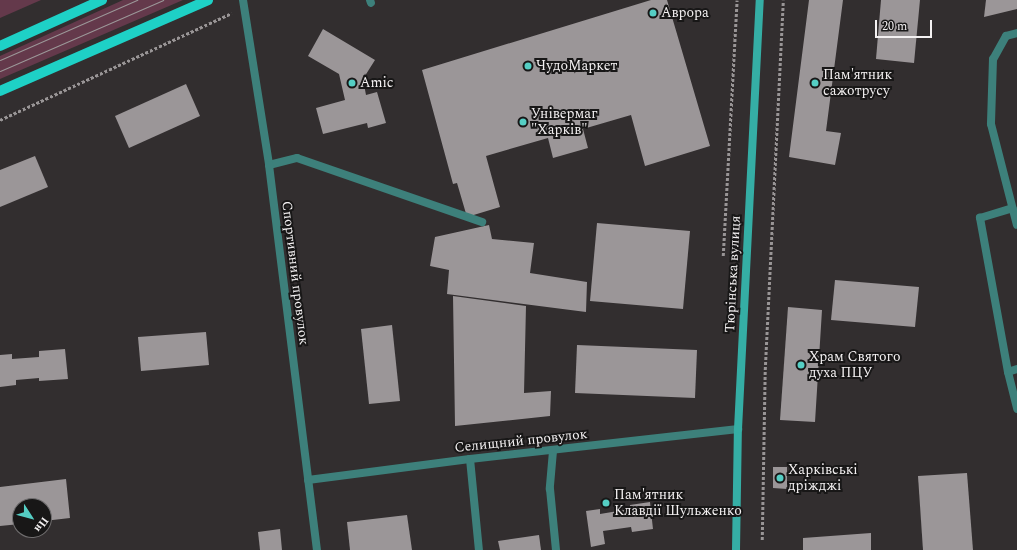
<!DOCTYPE html>
<meta charset="utf-8">
<style>
body{margin:0}
#map{position:relative;width:1017px;height:550px;overflow:hidden;background:#322e2f;font-family:Spectral,serif}
div>[style]{position:absolute}
[style*='--x']{left:calc(var(--x)*1px);top:calc(var(--y)*1px);width:calc(var(--w)*1px);rotate:calc(var(--a)*1deg)}
.green>*{inset:0;background:#64394b}
.building>*{inset:0;background:#9b9698}
.path>*{height:2.5px;margin-top:-1.25px;transform-origin:0;background:repeating-linear-gradient(90deg,#999596 0 3px,transparent 0 5px)}
.service>*{height:8px;margin:-4px;padding:0 4px;transform-origin:4px;border-radius:4px;background:#3d807b}
.minor>*{height:8px;margin:-4px;padding:0 4px;transform-origin:4px;border-radius:4px;background:#3d807b}
.secondary>*{height:8px;margin:-4px;padding:0 4px;transform-origin:4px;border-radius:4px;background:#35aea5}
.primary>*{height:10px;margin:-5px;padding:0 5px;transform-origin:5px;border-radius:5px;background:#1ed1c6}
.tram>*{height:1px;margin:-0.5px;padding:0 0.5px;transform-origin:0.5px;border-radius:0.5px;background:#9c9899}
.dots>*{width:11px;height:11px;translate:-50% -50%;box-sizing:border-box;border:2px solid #181717;border-radius:50%}
span{translate:-50% -50%;white-space:nowrap;text-align:center;line-height:1.15;-webkit-text-stroke:4px #181717;paint-order:stroke}
.poi-label{font-size:14px;color:#f4f1f2}
.left{translate:0 -50%;text-align:left}
.street-label{font-size:14px;color:#f4f1f2}
.north{position:absolute;left:12px;top:498px;width:40px;height:40px;box-sizing:border-box;background:#181717;border:1px solid #706e6f;border-radius:50%;rotate:126deg;font-size:11px;font-weight:700;line-height:16px;text-align:center;color:#f4f1f2}
.north::after{content:'';display:block;margin:auto;width:14px;height:18px;background:#55cec4;clip-path:polygon(50% 0,100% 100%,50% 72%,0 100%)}
.scale{position:absolute;left:875px;top:20px;width:57px;height:18px;box-sizing:border-box;border:2px solid #f4f1f2;border-top:0;padding-left:5px;font-size:12px;line-height:14px;white-space:nowrap;color:#f4f1f2;-webkit-text-stroke:3px #181717;paint-order:stroke}
</style>
<div id="map">
<div class="green">
<i style="clip-path:polygon(0 0,41px 0,0 18px)"></i>
<i style="clip-path:polygon(123px 0,183px 0,0 79px,0 56px)"></i>
</div>
<div class="building">
<i style="clip-path:polygon(651px 0,667px 0,710px 146px,645px 166px,631px 115px,583px 129px,588px 148px,553px 158px,548px 138px,486px 156px,500px 207px,467px 217px,457px 183px,453px 184px,422px 70px)"></i>
<i style="clip-path:polygon(809px 0,843px 0,826px 131px,841px 133px,835px 165px,789px 157px)"></i>
<i style="clip-path:polygon(881px 0,920px 0,914px 63px,876px 59px)"></i>
<i style="clip-path:polygon(986px 0,1017px 0,1017px 9px,984px 17px)"></i>
<i style="clip-path:polygon(323px 29px,375px 60px,363px 79px,366px 95px,377px 92px,386px 123px,368px 128px,367px 123px,323px 134px,316px 108px,345px 100px,339px 74px,308px 56px)"></i>
<i style="clip-path:polygon(186px 84px,200px 116px,129px 148px,115px 116px)"></i>
<i style="clip-path:polygon(35px 156px,48px 187px,0 207px,0 170px)"></i>
<i style="clip-path:polygon(597px 223px,690px 231px,683px 309px,590px 301px)"></i>
<i style="clip-path:polygon(489px 225px,492px 239px,534px 243px,530px 273px,587px 282px,586px 312px,447px 294px,449px 270px,430px 266px,435px 237px)"></i>
<i style="clip-path:polygon(835px 280px,919px 287px,915px 327px,831px 320px)"></i>
<i style="clip-path:polygon(453px 296px,526px 306px,524px 393px,551px 391px,550px 416px,455px 426px)"></i>
<i style="clip-path:polygon(788px 307px,822px 310px,815px 422px,780px 420px)"></i>
<i style="clip-path:polygon(392px 325px,400px 401px,369px 404px,361px 329px)"></i>
<i style="clip-path:polygon(206px 332px,209px 365px,141px 371px,138px 337px)"></i>
<i style="clip-path:polygon(577px 345px,697px 350px,695px 398px,575px 393px)"></i>
<i style="clip-path:polygon(65px 349px,68px 379px,39px 381px,39px 378px,16px 380px,16px 385px,0 387px,0 355px,12px 354px,12px 359px,39px 357px,39px 351px)"></i>
<i style="clip-path:polygon(773px 467px,787px 467px,787px 489px,773px 488px)"></i>
<i style="clip-path:polygon(967px 473px,973px 550px,923px 550px,918px 476px)"></i>
<i style="clip-path:polygon(66px 479px,70px 518px,44px 521px,44px 506px,20px 506px,20px 524px,0 526px,0 487px)"></i>
<i style="clip-path:polygon(650px 502px,653px 529px,632px 532px,631px 527px,603px 531px,605px 544px,591px 547px,586px 511px,600px 509px,600px 514px,630px 509px,630px 505px)"></i>
<i style="clip-path:polygon(407px 515px,412px 550px,350px 550px,347px 522px)"></i>
<i style="clip-path:polygon(280px 529px,282px 550px,260px 550px,258px 532px)"></i>
<i style="clip-path:polygon(871px 533px,871px 550px,803px 550px,803px 538px)"></i>
<i style="clip-path:polygon(539px 535px,541px 550px,500px 550px,498px 541px)"></i>
</div>
<div class="path">
<i style="--x:0;--y:120;--w:255;--a:-24.8"></i>
<i style="--x:723;--y:256;--w:256;--a:-86.9"></i>
<i style="--x:762;--y:540;--w:170;--a:-89"></i>
<i style="--x:765;--y:370;--w:370;--a:-87.2"></i>
</div>
<div class="service">
<i style="--x:370;--y:0;--w:3;--a:72"></i>
<i style="--x:1017;--y:33;--w:11;--a:165"></i>
<i style="--x:1006;--y:36;--w:26;--a:119"></i>
<i style="--x:993;--y:59;--w:65;--a:91.8"></i>
<i style="--x:991;--y:124;--w:104;--a:75.6"></i>
<i style="--x:269;--y:165;--w:29;--a:-14"></i>
<i style="--x:297;--y:158;--w:196;--a:19.1"></i>
<i style="--x:1017;--y:369;--w:9;--a:162"></i>
<i style="--x:1008;--y:372;--w:38;--a:76"></i>
<i style="--x:1008;--y:372;--w:157;--a:-100.3"></i>
<i style="--x:980;--y:218;--w:34;--a:-17"></i>
<i style="--x:553;--y:451;--w:38;--a:95"></i>
<i style="--x:550;--y:489;--w:61;--a:84.4"></i>
<i style="--x:470;--y:459;--w:91;--a:84.4"></i>
</div>
<div class="minor">
<i style="--x:243;--y:0;--w:167;--a:81"></i>
<i style="--x:269;--y:165;--w:388;--a:82.9"></i>
<i style="--x:308;--y:480;--w:163;--a:-7.4"></i>
<i style="--x:470;--y:459;--w:270;--a:-6.4"></i>
</div>
<div class="secondary">
<i style="--x:736;--y:550;--w:121;--a:-89.1"></i>
<i style="--x:738;--y:429;--w:430;--a:-87.1"></i>
</div>
<div class="primary">
<i style="--x:0;--y:46;--w:112;--a:-24.3"></i>
<i style="--x:0;--y:91;--w:227;--a:-23.6"></i>
</div>
<div class="tram">
<i style="--x:0;--y:60;--w:150;--a:-23.7"></i>
<i style="--x:0;--y:71;--w:178;--a:-23.5"></i>
</div>
<div class="dots">
<i style="left:653px;top:13px;background:#55cec4"></i>
<i style="left:528px;top:66px;background:#55cec4"></i>
<i style="left:352px;top:83px;background:#55cec4"></i>
<i style="left:815px;top:83px;background:#55cec4"></i>
<i style="left:523px;top:122px;background:#55cec4"></i>
<i style="left:801px;top:365px;background:#55cec4"></i>
<i style="left:780px;top:478px;background:#55cec4"></i>
<i style="left:606px;top:503px;background:#55cec4"></i>
</div>
<div class="poi-label">
<span class="left" style="left:661px;top:13px">Аврора</span>
<span class="left" style="left:536px;top:66px">ЧудоМаркет</span>
<span class="left" style="left:823px;top:83px">Пам'ятник<br>сажотрусу</span>
<span class="left" style="left:360px;top:83px">Amic</span>
<span class="left" style="left:531px;top:122px">Універмаг<br>"Харків"</span>
<span class="left" style="left:809px;top:365px">Храм Святого<br>духа ПЦУ</span>
<span class="left" style="left:788px;top:478px">Харківські<br>дріжджі</span>
<span class="left" style="left:614px;top:503px">Пам'ятник<br>Клавдії Шульженко</span>
</div>
<div class="street-label">
<span style="left:295px;top:273px;rotate:83deg">Спортивний провулок</span>
<span style="left:733px;top:274px;rotate:-87deg">Тюрінська вулиця</span>
<span style="left:521px;top:441px;rotate:-6deg">Селищний провулок</span>
</div>
<div class="north">Пн</div>
<div class="scale">20 m</div>
</div>
